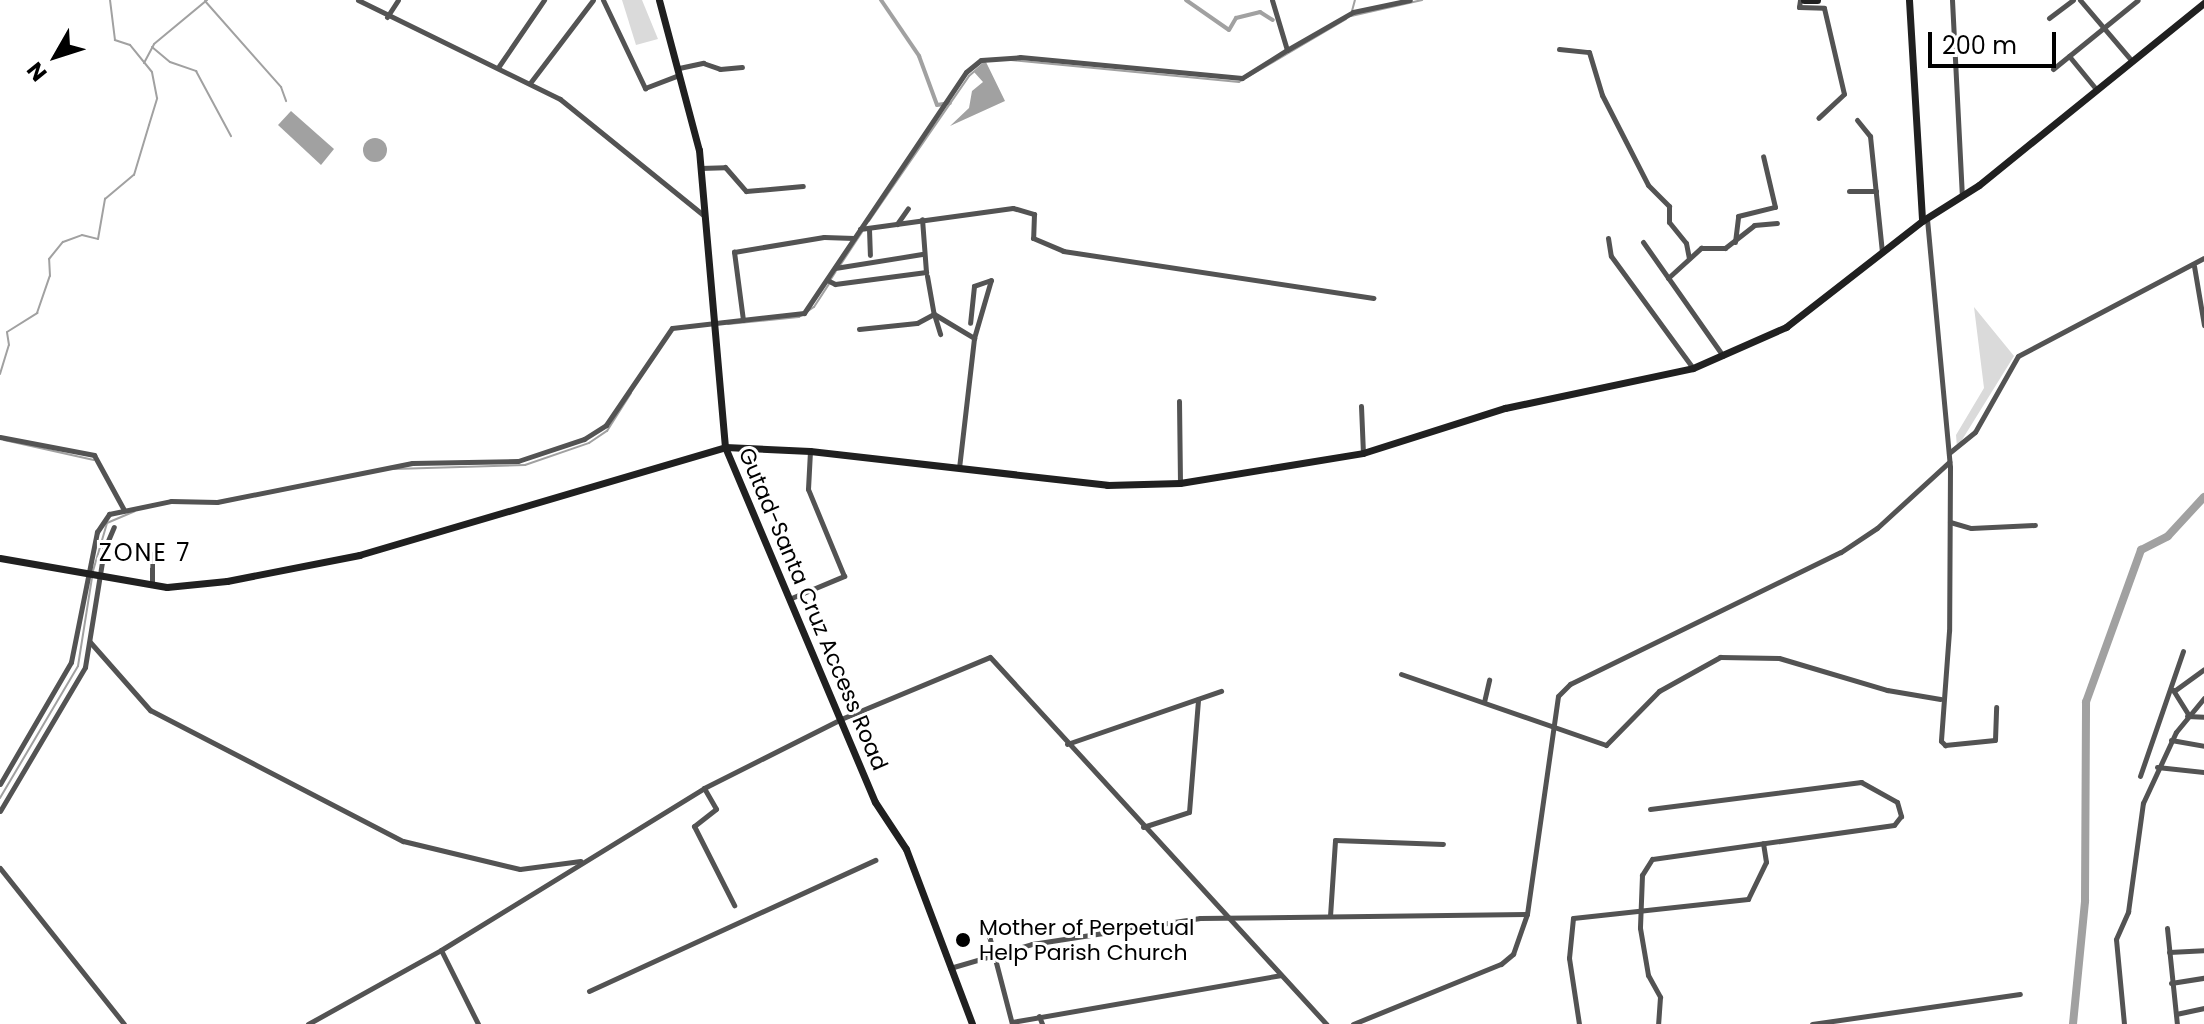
<!DOCTYPE html>
<style>
body{margin:0}
#map{position:relative;width:2204px;height:1024px;overflow:hidden;background:#fff;font-family:Poppins,sans-serif}
div>[style]{position:absolute}
[style*='--x']{left:calc(var(--x)*1px);top:calc(var(--y)*1px);width:calc(var(--w)*1px);rotate:calc(var(--a)*1deg)}
.green>*{inset:0;background:#dadada}
.water>*{inset:0;background:#a1a1a1}
.round{border-radius:50%}
.stream>*{height:2px;margin:-1px;padding:0 1px;transform-origin:1px;border-radius:1px;background:#a1a1a1}
.canal>*{height:4px;margin:-2px;padding:0 2px;transform-origin:2px;border-radius:2px;background:#a1a1a1}
.river>*{height:8px;margin:-4px;padding:0 4px;transform-origin:4px;border-radius:4px;background:#a1a1a1}
.street>*{height:5px;margin:-2.5px;padding:0 2.5px;transform-origin:2.5px;border-radius:2.5px;background:#535353}
.secondary>*{height:7px;margin:-3.5px;padding:0 3.5px;transform-origin:3.5px;border-radius:3.5px;background:#202020}
.dots>*{width:22px;height:22px;translate:-50% -50%;box-sizing:border-box;border:4px solid #fff;border-radius:50%}
span{translate:-50% -50%;white-space:nowrap;text-align:center;line-height:1.15;-webkit-text-stroke:6px #fff;paint-order:stroke}
.street-label{font-size:22px;color:#000}
.poi-label{font-size:22px;color:#000}
.left{translate:0 -50%;text-align:left}
.neighbourhood-label{font-size:24px;color:#000;letter-spacing:2px}
.north{position:absolute;left:16px;top:16px;width:80px;height:80px;-webkit-text-stroke:6px #fff;paint-order:stroke;rotate:231deg;font-size:22px;font-weight:700;line-height:32px;text-align:center;color:#000}
.north::after{content:'';display:block;margin:auto;width:28px;height:36px;background:#000;clip-path:polygon(50% 0,100% 100%,50% 72%,0 100%)}
.scale{position:absolute;left:1928px;top:32px;width:128px;height:36px;box-sizing:border-box;border:4px solid #000;border-top:0;padding-left:10px;font-size:24px;line-height:28px;white-space:nowrap;color:#000;-webkit-text-stroke:6px #fff;paint-order:stroke}
</style>
<div id="map">
<div class="green">
<i style="clip-path:polygon(622px 0,642px 0,658px 39px,636px 45px)"></i>
<i style="clip-path:polygon(1974px 307px,2014px 356px,1957px 448px,1956px 435px,1984px 388px)"></i>
</div>
<div class="water">
<i style="clip-path:polygon(986px 62px,1005px 101px,950px 126px,969px 108px,972px 91px,983px 82px,974px 72px)"></i>
<i style="clip-path:polygon(291px 111px,334px 149px,321px 165px,278px 125px)"></i>
<i class="round" style="left:363px;top:138px;width:24px;height:24px"></i>
</div>
<div class="stream">
<i style="--x:205;--y:1;--w:115;--a:48.5"></i>
<i style="--x:281;--y:87;--w:15;--a:70"></i>
<i style="--x:1352;--y:11;--w:11;--a:-75"></i>
<i style="--x:1351;--y:16;--w:73;--a:-12.7"></i>
<i style="--x:152;--y:47;--w:23;--a:40"></i>
<i style="--x:170;--y:62;--w:28;--a:19"></i>
<i style="--x:196;--y:71;--w:74;--a:61.7"></i>
<i style="--x:1011;--y:60;--w:229;--a:5.5"></i>
<i style="--x:1239;--y:82;--w:124;--a:-30.5"></i>
<i style="--x:144;--y:63;--w:21;--a:-62"></i>
<i style="--x:154;--y:44;--w:69;--a:-39.7"></i>
<i style="--x:869;--y:221;--w:176;--a:-55.4"></i>
<i style="--x:969;--y:76;--w:21;--a:-41"></i>
<i style="--x:839;--y:267;--w:42;--a:-56.7"></i>
<i style="--x:831;--y:279;--w:9;--a:-58"></i>
<i style="--x:728;--y:324;--w:71;--a:-5.6"></i>
<i style="--x:799;--y:317;--w:18;--a:-34"></i>
<i style="--x:814;--y:307;--w:27;--a:-57"></i>
<i style="--x:0;--y:374;--w:30;--a:-73"></i>
<i style="--x:9;--y:345;--w:13;--a:-99"></i>
<i style="--x:7;--y:332;--w:36;--a:-32"></i>
<i style="--x:37;--y:313;--w:39;--a:-71"></i>
<i style="--x:50;--y:276;--w:17;--a:-93"></i>
<i style="--x:49;--y:259;--w:22;--a:-51"></i>
<i style="--x:63;--y:242;--w:20;--a:-20"></i>
<i style="--x:82;--y:235;--w:16;--a:14"></i>
<i style="--x:98;--y:239;--w:41;--a:-80.1"></i>
<i style="--x:105;--y:199;--w:38;--a:-40"></i>
<i style="--x:134;--y:175;--w:52;--a:-73.3"></i>
<i style="--x:149;--y:125;--w:28;--a:-73"></i>
<i style="--x:157;--y:98;--w:26;--a:-101"></i>
<i style="--x:152;--y:72;--w:35;--a:-129"></i>
<i style="--x:130;--y:45;--w:16;--a:-162"></i>
<i style="--x:115;--y:40;--w:40;--a:-97.1"></i>
<i style="--x:4;--y:440;--w:92;--a:12.5"></i>
<i style="--x:394;--y:469;--w:131;--a:-1.7"></i>
<i style="--x:525;--y:465;--w:68;--a:-19"></i>
<i style="--x:589;--y:443;--w:22;--a:-34"></i>
<i style="--x:607;--y:431;--w:45;--a:-57.7"></i>
<i style="--x:93;--y:571;--w:50;--a:-73.7"></i>
<i style="--x:107;--y:523;--w:30;--a:-23"></i>
<i style="--x:0;--y:798;--w:153;--a:-59.4"></i>
<i style="--x:78;--y:666;--w:89;--a:-81"></i>
</div>
<div class="canal">
<i style="--x:881;--y:0;--w:68;--a:55.8"></i>
<i style="--x:919;--y:56;--w:52;--a:69.8"></i>
<i style="--x:937;--y:105;--w:13;--a:-9"></i>
<i style="--x:1186;--y:0;--w:52;--a:34.9"></i>
<i style="--x:1229;--y:30;--w:14;--a:-60"></i>
<i style="--x:1236;--y:18;--w:25;--a:-14"></i>
<i style="--x:1260;--y:12;--w:15;--a:32"></i>
</div>
<div class="river">
<i style="--x:2073;--y:1024;--w:124;--a:-84.4"></i>
<i style="--x:2085;--y:901;--w:199;--a:-89.7"></i>
<i style="--x:2086;--y:702;--w:162;--a:-70.1"></i>
<i style="--x:2141;--y:550;--w:30;--a:-27"></i>
<i style="--x:2168;--y:536;--w:53;--a:-47.3"></i>
</div>
<div class="street">
<i style="--x:358;--y:0;--w:225;--a:26.1"></i>
<i style="--x:560;--y:99;--w:184;--a:39"></i>
<i style="--x:603;--y:0;--w:98;--a:64.5"></i>
<i style="--x:645;--y:88;--w:36;--a:-21"></i>
<i style="--x:1800;--y:0;--w:7;--a:98"></i>
<i style="--x:1799;--y:7;--w:25;--a:2"></i>
<i style="--x:1824;--y:8;--w:88;--a:76.9"></i>
<i style="--x:1844;--y:94;--w:35;--a:137"></i>
<i style="--x:1952;--y:0;--w:195;--a:87.1"></i>
<i style="--x:2080;--y:0;--w:80;--a:49.6"></i>
<i style="--x:387;--y:17;--w:20;--a:-57"></i>
<i style="--x:2049;--y:18;--w:30;--a:-37"></i>
<i style="--x:1559;--y:49;--w:30;--a:6"></i>
<i style="--x:1589;--y:52;--w:45;--a:73.2"></i>
<i style="--x:1602;--y:95;--w:101;--a:62.9"></i>
<i style="--x:1648;--y:185;--w:30;--a:45"></i>
<i style="--x:1669;--y:206;--w:16;--a:90"></i>
<i style="--x:1669;--y:222;--w:27;--a:51"></i>
<i style="--x:1686;--y:243;--w:15;--a:79"></i>
<i style="--x:1287;--y:50;--w:76;--a:-29.9"></i>
<i style="--x:1353;--y:12;--w:58;--a:-11.9"></i>
<i style="--x:2069;--y:56;--w:43;--a:50.7"></i>
<i style="--x:499;--y:66;--w:80;--a:-55.7"></i>
<i style="--x:679;--y:68;--w:25;--a:-12"></i>
<i style="--x:703;--y:63;--w:18;--a:19"></i>
<i style="--x:720;--y:69;--w:22;--a:-5"></i>
<i style="--x:2053;--y:69;--w:109;--a:-39.1"></i>
<i style="--x:530;--y:83;--w:104;--a:-52.8"></i>
<i style="--x:1857;--y:120;--w:21;--a:51"></i>
<i style="--x:1870;--y:136;--w:117;--a:84.1"></i>
<i style="--x:700;--y:168;--w:25;--a:-2"></i>
<i style="--x:725;--y:167;--w:32;--a:49"></i>
<i style="--x:746;--y:191;--w:57;--a:-5"></i>
<i style="--x:1849;--y:191;--w:27;--a:0"></i>
<i style="--x:1927;--y:219;--w:249;--a:84.7"></i>
<i style="--x:1950;--y:467;--w:164;--a:90.3"></i>
<i style="--x:1949;--y:631;--w:110;--a:94.2"></i>
<i style="--x:1941;--y:741;--w:6;--a:45"></i>
<i style="--x:1945;--y:745;--w:50;--a:-5.7"></i>
<i style="--x:1995;--y:740;--w:33;--a:-88"></i>
<i style="--x:897;--y:224;--w:19;--a:-55"></i>
<i style="--x:860;--y:229;--w:154;--a:-7.8"></i>
<i style="--x:1013;--y:208;--w:22;--a:16"></i>
<i style="--x:1034;--y:214;--w:24;--a:92"></i>
<i style="--x:1033;--y:238;--w:33;--a:23"></i>
<i style="--x:1063;--y:251;--w:314;--a:8.6"></i>
<i style="--x:869;--y:229;--w:26;--a:88"></i>
<i style="--x:1608;--y:238;--w:18;--a:81"></i>
<i style="--x:1611;--y:256;--w:139;--a:53.8"></i>
<i style="--x:1643;--y:242;--w:139;--a:54.9"></i>
<i style="--x:1735;--y:242;--w:26;--a:-83"></i>
<i style="--x:1738;--y:216;--w:38;--a:-14"></i>
<i style="--x:1775;--y:207;--w:52;--a:-103.2"></i>
<i style="--x:2194;--y:266;--w:60;--a:80.4"></i>
<i style="--x:835;--y:268;--w:88;--a:-9.1"></i>
<i style="--x:927;--y:276;--w:39;--a:80"></i>
<i style="--x:934;--y:314;--w:47;--a:31"></i>
<i style="--x:1668;--y:278;--w:45;--a:-42.3"></i>
<i style="--x:1701;--y:248;--w:24;--a:0"></i>
<i style="--x:1725;--y:248;--w:37;--a:-38"></i>
<i style="--x:1754;--y:225;--w:23;--a:-5"></i>
<i style="--x:827;--y:280;--w:9;--a:27"></i>
<i style="--x:835;--y:284;--w:92;--a:-7.5"></i>
<i style="--x:926;--y:272;--w:53;--a:-94.3"></i>
<i style="--x:743;--y:320;--w:69;--a:-97.5"></i>
<i style="--x:734;--y:252;--w:91;--a:-9.5"></i>
<i style="--x:824;--y:237;--w:30;--a:2"></i>
<i style="--x:859;--y:329;--w:58;--a:-5.9"></i>
<i style="--x:917;--y:323;--w:19;--a:-28"></i>
<i style="--x:934;--y:314;--w:21;--a:73"></i>
<i style="--x:1179;--y:401;--w:82;--a:89.3"></i>
<i style="--x:1361;--y:406;--w:47;--a:87.6"></i>
<i style="--x:0;--y:437;--w:96;--a:10.8"></i>
<i style="--x:94;--y:455;--w:63;--a:61.4"></i>
<i style="--x:1949;--y:453;--w:33;--a:-39"></i>
<i style="--x:1975;--y:432;--w:87;--a:-60.5"></i>
<i style="--x:2018;--y:356;--w:210;--a:-27.8"></i>
<i style="--x:959;--y:468;--w:131;--a:-83.4"></i>
<i style="--x:974;--y:338;--w:60;--a:-73.7"></i>
<i style="--x:991;--y:280;--w:18;--a:161"></i>
<i style="--x:974;--y:286;--w:37;--a:96"></i>
<i style="--x:1950;--y:522;--w:22;--a:16"></i>
<i style="--x:1971;--y:528;--w:64;--a:-2.7"></i>
<i style="--x:152;--y:585;--w:31;--a:-90"></i>
<i style="--x:789;--y:599;--w:60;--a:-22.7"></i>
<i style="--x:844;--y:576;--w:94;--a:-112.5"></i>
<i style="--x:808;--y:489;--w:38;--a:-87"></i>
<i style="--x:90;--y:642;--w:91;--a:48.6"></i>
<i style="--x:150;--y:710;--w:285;--a:27.4"></i>
<i style="--x:403;--y:841;--w:120;--a:13.5"></i>
<i style="--x:520;--y:869;--w:61;--a:-7.6"></i>
<i style="--x:1401;--y:674;--w:217;--a:19.1"></i>
<i style="--x:1606;--y:745;--w:76;--a:-45.5"></i>
<i style="--x:1659;--y:691;--w:70;--a:-29.1"></i>
<i style="--x:1720;--y:657;--w:59;--a:1"></i>
<i style="--x:1779;--y:658;--w:113;--a:16.5"></i>
<i style="--x:1887;--y:690;--w:54;--a:9.6"></i>
<i style="--x:2173;--y:690;--w:28;--a:58"></i>
<i style="--x:2174;--y:691;--w:37;--a:-36"></i>
<i style="--x:1484;--y:702;--w:23;--a:-77"></i>
<i style="--x:2187;--y:716;--w:17;--a:3"></i>
<i style="--x:2171;--y:740;--w:34;--a:10"></i>
<i style="--x:1067;--y:744;--w:163;--a:-19"></i>
<i style="--x:2157;--y:767;--w:47;--a:6.1"></i>
<i style="--x:2140;--y:776;--w:132;--a:-71"></i>
<i style="--x:0;--y:784;--w:141;--a:-59.8"></i>
<i style="--x:71;--y:662;--w:133;--a:-78.7"></i>
<i style="--x:97;--y:532;--w:22;--a:-56"></i>
<i style="--x:109;--y:514;--w:63;--a:-11.8"></i>
<i style="--x:171;--y:501;--w:46;--a:1.2"></i>
<i style="--x:217;--y:502;--w:199;--a:-11.3"></i>
<i style="--x:412;--y:463;--w:106;--a:-1.1"></i>
<i style="--x:518;--y:461;--w:70;--a:-18.4"></i>
<i style="--x:584;--y:439;--w:26;--a:-32"></i>
<i style="--x:606;--y:425;--w:117;--a:-55.8"></i>
<i style="--x:672;--y:328;--w:133;--a:-6.5"></i>
<i style="--x:804;--y:313;--w:290;--a:-56.1"></i>
<i style="--x:966;--y:72;--w:19;--a:-39"></i>
<i style="--x:981;--y:60;--w:39;--a:-4"></i>
<i style="--x:1020;--y:57;--w:223;--a:5.4"></i>
<i style="--x:1242;--y:78;--w:53;--a:-31.9"></i>
<i style="--x:1287;--y:50;--w:52;--a:-106.7"></i>
<i style="--x:704;--y:788;--w:24;--a:60"></i>
<i style="--x:716;--y:809;--w:28;--a:142"></i>
<i style="--x:694;--y:826;--w:89;--a:63.1"></i>
<i style="--x:1650;--y:809;--w:213;--a:-7.3"></i>
<i style="--x:1861;--y:782;--w:41;--a:29.1"></i>
<i style="--x:1897;--y:802;--w:15;--a:74"></i>
<i style="--x:1901;--y:816;--w:11;--a:128"></i>
<i style="--x:1894;--y:825;--w:244;--a:172"></i>
<i style="--x:1652;--y:859;--w:19;--a:122"></i>
<i style="--x:1642;--y:875;--w:53;--a:92.2"></i>
<i style="--x:1640;--y:928;--w:48;--a:80.3"></i>
<i style="--x:1648;--y:975;--w:25;--a:61"></i>
<i style="--x:1660;--y:997;--w:27;--a:94"></i>
<i style="--x:0;--y:811;--w:167;--a:-59.4"></i>
<i style="--x:85;--y:667;--w:119;--a:-80.8"></i>
<i style="--x:104;--y:550;--w:25;--a:-67"></i>
<i style="--x:1143;--y:827;--w:48;--a:-18.1"></i>
<i style="--x:1189;--y:812;--w:113;--a:-85.4"></i>
<i style="--x:0;--y:868;--w:199;--a:51.5"></i>
<i style="--x:1330;--y:916;--w:76;--a:-86.2"></i>
<i style="--x:1335;--y:840;--w:108;--a:2.1"></i>
<i style="--x:987;--y:928;--w:99;--a:75.4"></i>
<i style="--x:2167;--y:928;--w:97;--a:84.1"></i>
<i style="--x:441;--y:950;--w:83;--a:63.4"></i>
<i style="--x:2169;--y:952;--w:35;--a:-3"></i>
<i style="--x:950;--y:968;--w:85;--a:-16.3"></i>
<i style="--x:1032;--y:944;--w:170;--a:-8.8"></i>
<i style="--x:1200;--y:918;--w:327;--a:-0.7"></i>
<i style="--x:2171;--y:983;--w:33;--a:-9"></i>
<i style="--x:589;--y:991;--w:315;--a:-24.6"></i>
<i style="--x:2176;--y:1014;--w:29;--a:-12"></i>
<i style="--x:1039;--y:1016;--w:9;--a:69"></i>
<i style="--x:1012;--y:1022;--w:272;--a:-9.9"></i>
<i style="--x:308;--y:1024;--w:152;--a:-29.1"></i>
<i style="--x:441;--y:950;--w:309;--a:-31.6"></i>
<i style="--x:704;--y:788;--w:153;--a:-26.7"></i>
<i style="--x:841;--y:719;--w:161;--a:-22.6"></i>
<i style="--x:990;--y:657;--w:498;--a:47.5"></i>
<i style="--x:1353;--y:1024;--w:160;--a:-22.1"></i>
<i style="--x:1501;--y:964;--w:16;--a:-40"></i>
<i style="--x:1513;--y:954;--w:42;--a:-70.7"></i>
<i style="--x:1527;--y:914;--w:220;--a:-81.9"></i>
<i style="--x:1558;--y:696;--w:17;--a:-45"></i>
<i style="--x:1570;--y:684;--w:301;--a:-26"></i>
<i style="--x:1841;--y:552;--w:43;--a:-33.7"></i>
<i style="--x:1877;--y:528;--w:98;--a:-42.5"></i>
<i style="--x:1579;--y:1024;--w:67;--a:-98.6"></i>
<i style="--x:1569;--y:958;--w:40;--a:-84.3"></i>
<i style="--x:1573;--y:918;--w:176;--a:-6.2"></i>
<i style="--x:1748;--y:899;--w:41;--a:-64.1"></i>
<i style="--x:1766;--y:862;--w:19;--a:-99"></i>
<i style="--x:1812;--y:1024;--w:210;--a:-8.2"></i>
<i style="--x:2124;--y:1024;--w:85;--a:-95.4"></i>
<i style="--x:2116;--y:939;--w:30;--a:-66"></i>
<i style="--x:2128;--y:912;--w:110;--a:-82.2"></i>
<i style="--x:2143;--y:803;--w:78;--a:-65.1"></i>
<i style="--x:2176;--y:732;--w:44;--a:-50.5"></i>
</div>
<div class="secondary">
<i style="--x:659;--y:0;--w:155;--a:75.1"></i>
<i style="--x:699;--y:150;--w:298;--a:85"></i>
<i style="--x:725;--y:447;--w:385;--a:67.1"></i>
<i style="--x:875;--y:802;--w:56;--a:56.6"></i>
<i style="--x:906;--y:849;--w:187;--a:69.3"></i>
<i style="--x:1804;--y:0;--w:13;--a:0"></i>
<i style="--x:1909;--y:0;--w:221;--a:86.6"></i>
<i style="--x:0;--y:558;--w:169;--a:9.9"></i>
<i style="--x:167;--y:587;--w:60;--a:-5.7"></i>
<i style="--x:227;--y:581;--w:135;--a:-11.1"></i>
<i style="--x:359;--y:555;--w:382;--a:-16.4"></i>
<i style="--x:725;--y:447;--w:85;--a:2.7"></i>
<i style="--x:810;--y:451;--w:299;--a:6.5"></i>
<i style="--x:1107;--y:485;--w:73;--a:-1.6"></i>
<i style="--x:1180;--y:483;--w:185;--a:-9.3"></i>
<i style="--x:1363;--y:453;--w:149;--a:-17.6"></i>
<i style="--x:1505;--y:408;--w:192;--a:-12"></i>
<i style="--x:1693;--y:368;--w:102;--a:-23.8"></i>
<i style="--x:1786;--y:327;--w:172;--a:-37.9"></i>
<i style="--x:1922;--y:221;--w:67;--a:-32.3"></i>
<i style="--x:1979;--y:185;--w:289;--a:-39"></i>
</div>
<div class="dots">
<i style="left:963px;top:940px;background:#000"></i>
</div>
<div class="street-label">
<span style="left:813px;top:609px;rotate:67deg">Gutad-Santa Cruz Access Road</span>
</div>
<div class="poi-label">
<span class="left" style="left:979px;top:940px">Mother of Perpetual<br>Help Parish Church</span>
</div>
<div class="neighbourhood-label">
<span style="left:145px;top:553px">ZONE 7</span>
</div>
<div class="north">N</div>
<div class="scale">200 m</div>
</div>
